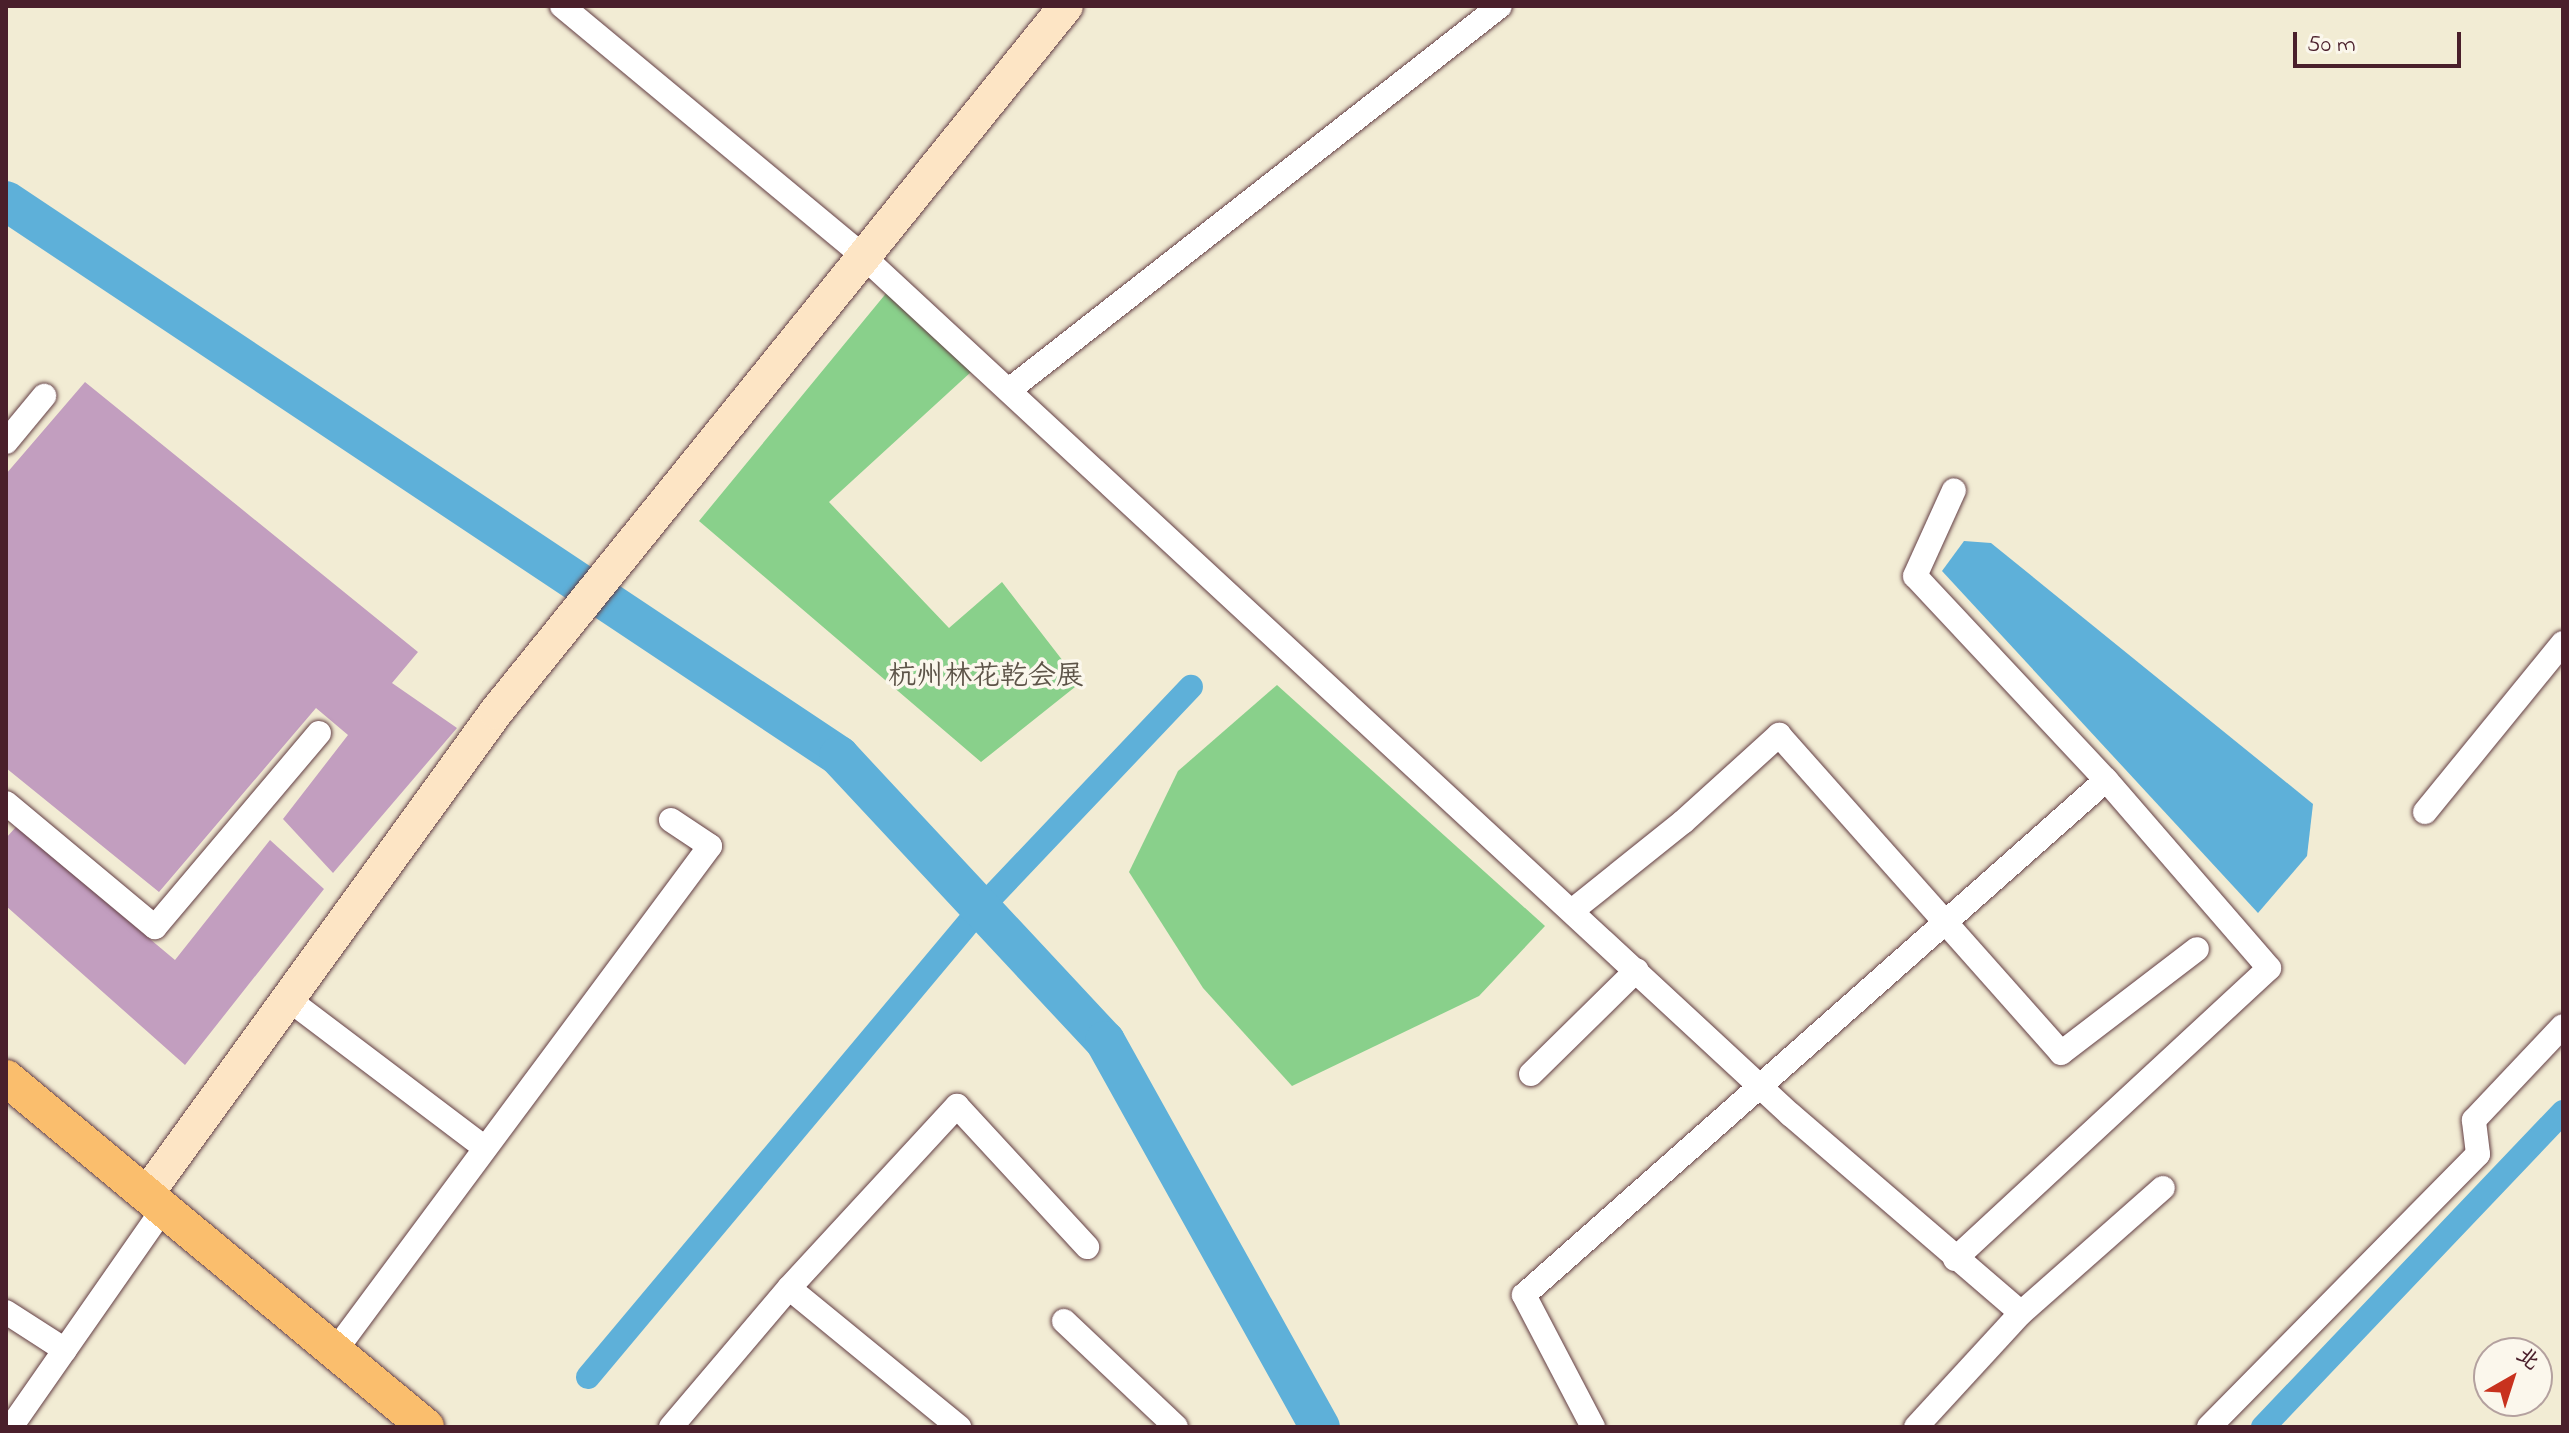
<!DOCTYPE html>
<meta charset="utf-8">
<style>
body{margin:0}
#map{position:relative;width:2569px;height:1433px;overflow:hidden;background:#f2ecd4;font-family:"Indie Flower","LXGW WenKai TC",sans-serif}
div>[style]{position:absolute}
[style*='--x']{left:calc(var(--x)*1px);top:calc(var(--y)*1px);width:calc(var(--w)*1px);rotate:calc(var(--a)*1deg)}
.green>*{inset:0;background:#89d08b}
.water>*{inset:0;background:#5eb0d9}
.canal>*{height:24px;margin:-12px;padding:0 12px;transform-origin:12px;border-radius:12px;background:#5eb0d9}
.river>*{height:40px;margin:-20px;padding:0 20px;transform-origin:20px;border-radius:20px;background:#5eb0d9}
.building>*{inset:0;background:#c29ebf}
.roads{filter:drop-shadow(0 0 2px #633e44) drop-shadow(0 0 2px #633e44)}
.street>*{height:24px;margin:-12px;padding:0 12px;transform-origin:12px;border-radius:12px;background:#fff}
.secondary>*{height:34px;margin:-17px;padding:0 17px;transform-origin:17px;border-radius:17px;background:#fde5c5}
.primary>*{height:36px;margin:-18px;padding:0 18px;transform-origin:18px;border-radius:18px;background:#fabe6d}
span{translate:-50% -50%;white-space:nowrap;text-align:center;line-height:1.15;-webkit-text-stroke:7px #fbf7ec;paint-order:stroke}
.park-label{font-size:28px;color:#5d5448}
.frame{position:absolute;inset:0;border:8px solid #4a1f2b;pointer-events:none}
.north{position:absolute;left:2473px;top:1337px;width:80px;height:80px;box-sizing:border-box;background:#fbf7ec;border:2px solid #b4a19f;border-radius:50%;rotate:39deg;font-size:22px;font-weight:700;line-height:32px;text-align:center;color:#4a1f2b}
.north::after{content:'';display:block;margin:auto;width:28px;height:36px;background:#c8321e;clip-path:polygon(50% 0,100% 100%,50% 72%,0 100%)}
.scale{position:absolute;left:2293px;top:32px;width:168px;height:36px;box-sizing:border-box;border:4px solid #4a1f2b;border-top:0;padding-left:10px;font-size:24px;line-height:28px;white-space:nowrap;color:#4a1f2b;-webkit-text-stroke:6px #fbf7ec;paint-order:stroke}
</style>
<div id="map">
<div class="green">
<i style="clip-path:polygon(888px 291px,971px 372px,829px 502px,949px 628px,1002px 582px,1080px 683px,981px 762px,699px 521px)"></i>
<i style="clip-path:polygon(1277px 685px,1545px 926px,1479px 996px,1292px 1086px,1203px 988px,1129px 872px,1178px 771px)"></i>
</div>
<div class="water">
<i style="clip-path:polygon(1964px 541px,1991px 543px,2313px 804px,2307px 856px,2258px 913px,1942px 571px)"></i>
</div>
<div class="canal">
<i style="--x:588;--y:1377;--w:612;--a:-50.04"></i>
<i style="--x:981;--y:908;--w:305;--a:-46.5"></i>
<i style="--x:2263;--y:1427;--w:435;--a:-46.4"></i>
</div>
<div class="river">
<i style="--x:6;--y:201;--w:1001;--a:33.67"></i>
<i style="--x:839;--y:756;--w:390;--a:47"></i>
<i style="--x:1105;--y:1041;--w:442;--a:60.9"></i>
</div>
<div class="building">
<i style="clip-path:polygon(85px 382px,418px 652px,392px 683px,457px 728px,333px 873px,283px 819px,348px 735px,316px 708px,159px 892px,6px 768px,6px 474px)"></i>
<i style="clip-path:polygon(16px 827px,175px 960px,270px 840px,324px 889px,185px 1065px,6px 906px,6px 838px)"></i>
</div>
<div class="roads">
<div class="street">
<i style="--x:562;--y:6;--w:393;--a:39.7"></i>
<i style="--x:864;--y:257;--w:1263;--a:42.79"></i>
<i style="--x:1791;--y:1115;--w:303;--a:40.7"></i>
<i style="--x:1009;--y:390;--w:623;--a:-38.03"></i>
<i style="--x:6;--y:442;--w:60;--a:-50.4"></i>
<i style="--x:6;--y:803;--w:194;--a:39.8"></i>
<i style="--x:155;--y:927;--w:254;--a:-49.8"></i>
<i style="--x:2425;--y:812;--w:218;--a:-50.8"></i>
<i style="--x:1573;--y:910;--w:141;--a:-38.7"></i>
<i style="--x:1683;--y:822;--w:130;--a:-42.2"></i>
<i style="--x:1779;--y:735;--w:425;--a:48.4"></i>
<i style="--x:2061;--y:1053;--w:171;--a:-37.4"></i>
<i style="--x:288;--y:999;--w:247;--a:37.1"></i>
<i style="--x:1531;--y:1074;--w:148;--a:-44.5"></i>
<i style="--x:1955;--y:1259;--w:428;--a:-42.8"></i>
<i style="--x:2269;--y:968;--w:249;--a:-130.9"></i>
<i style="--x:789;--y:1288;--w:248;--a:-47.3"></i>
<i style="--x:957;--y:1106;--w:192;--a:47.3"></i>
<i style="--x:6;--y:1312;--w:70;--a:32.8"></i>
<i style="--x:1064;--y:1321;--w:154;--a:43.4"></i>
<i style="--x:335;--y:1351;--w:629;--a:-53.4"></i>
<i style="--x:710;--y:846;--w:47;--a:-146.3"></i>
<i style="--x:11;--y:1427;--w:266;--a:-55.1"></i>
<i style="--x:671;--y:1427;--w:182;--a:-49.7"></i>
<i style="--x:789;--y:1288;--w:220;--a:39.3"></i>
<i style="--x:1593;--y:1427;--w:149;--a:-117.6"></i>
<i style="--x:1524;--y:1295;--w:777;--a:-41.5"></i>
<i style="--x:2106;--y:780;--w:279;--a:-133.1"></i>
<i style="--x:1915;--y:576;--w:94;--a:-65.6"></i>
<i style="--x:1916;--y:1427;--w:155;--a:-47.4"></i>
<i style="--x:2021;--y:1313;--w:189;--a:-41.4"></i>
<i style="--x:2209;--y:1427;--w:383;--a:-45.4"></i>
<i style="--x:2478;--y:1154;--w:34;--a:-97"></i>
<i style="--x:2474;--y:1120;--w:129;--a:-46.6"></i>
</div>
<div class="secondary">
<i style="--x:146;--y:1195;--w:596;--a:-54.07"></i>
<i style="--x:496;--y:712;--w:907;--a:-51.08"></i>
</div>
<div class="primary">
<i style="--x:6;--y:1078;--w:546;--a:39.72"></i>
</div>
</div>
<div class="park-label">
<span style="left:986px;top:678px">杭州林花乾会展</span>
</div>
<div class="frame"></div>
<div class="north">北</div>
<div class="scale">50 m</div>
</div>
